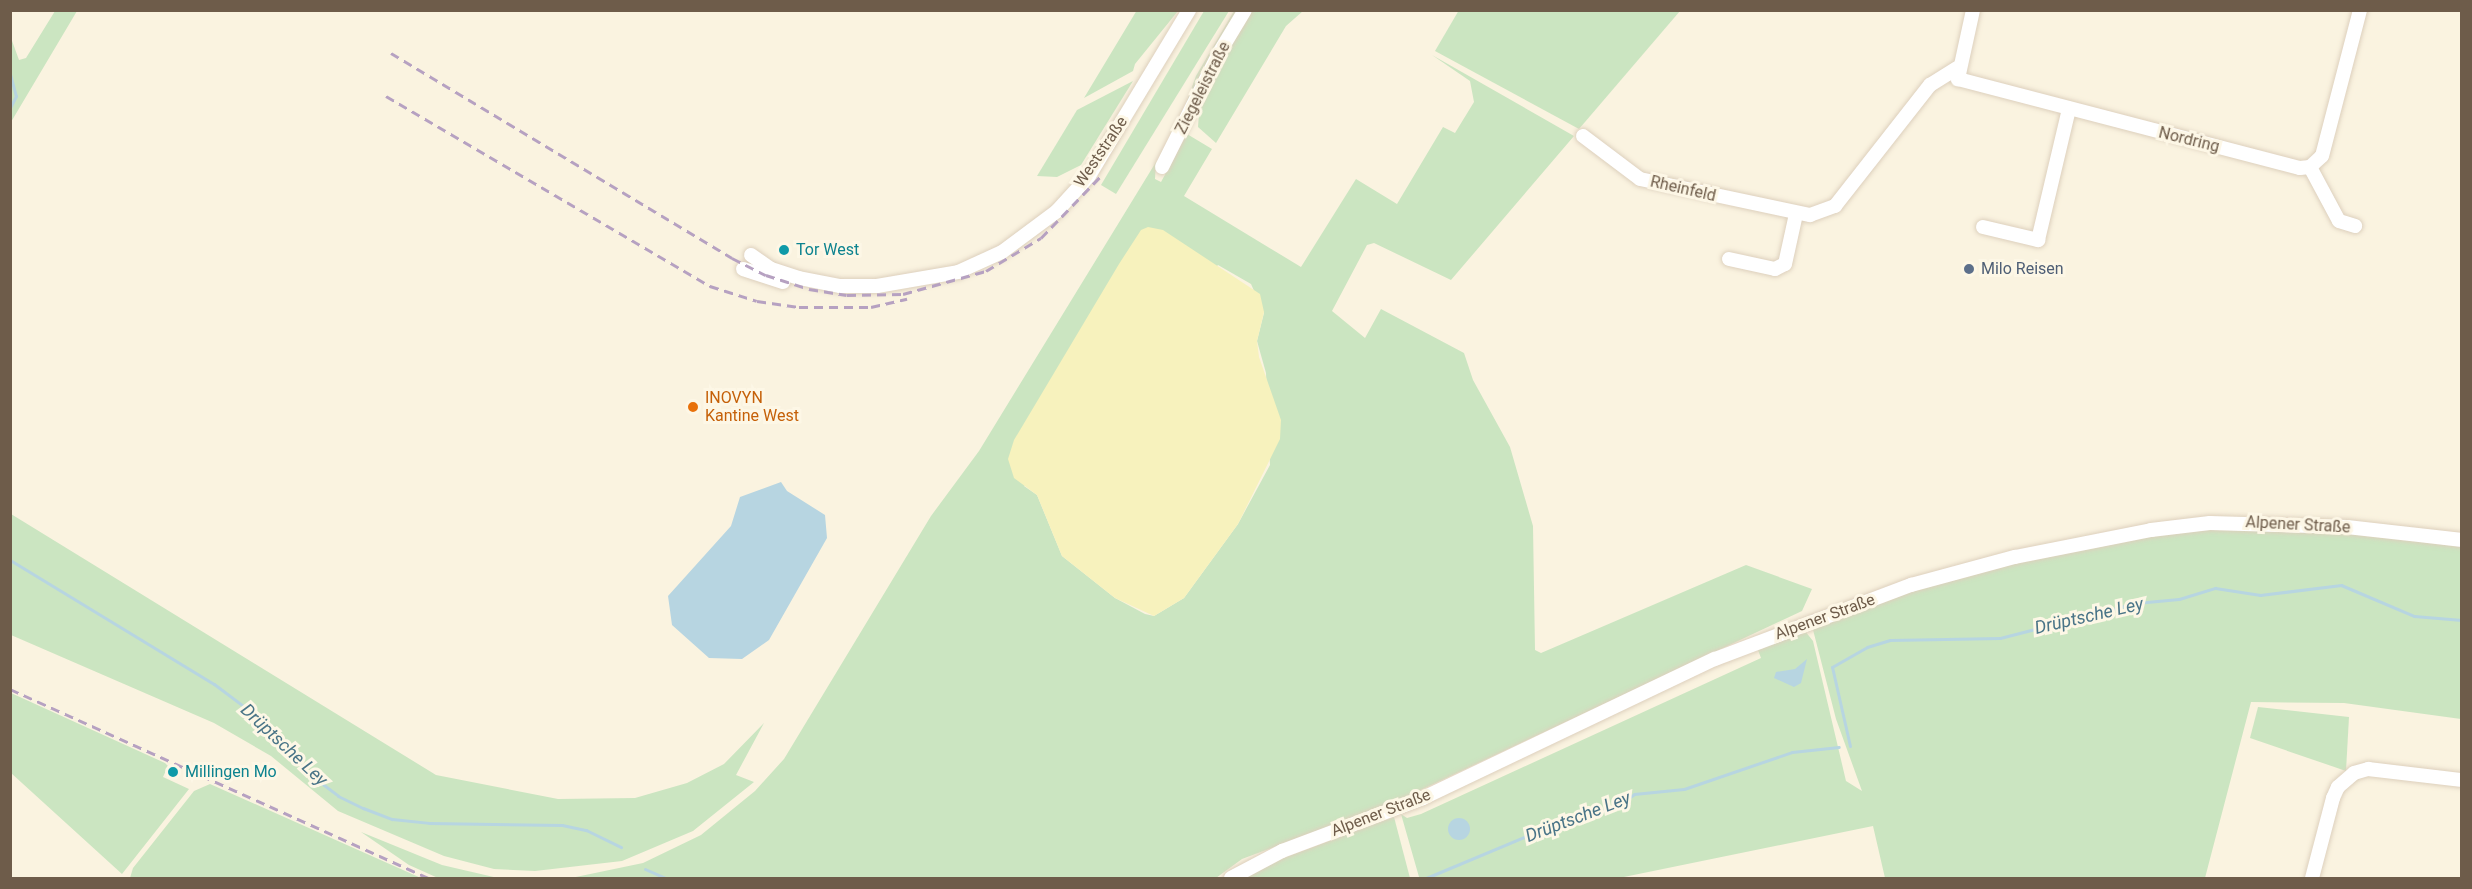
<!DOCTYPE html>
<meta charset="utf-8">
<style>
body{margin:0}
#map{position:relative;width:2472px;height:889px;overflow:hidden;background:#faf3e0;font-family:Roboto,sans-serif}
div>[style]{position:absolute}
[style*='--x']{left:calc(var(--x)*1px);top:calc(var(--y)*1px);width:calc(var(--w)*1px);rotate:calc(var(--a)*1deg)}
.green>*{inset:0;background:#cbe5c1}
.sand>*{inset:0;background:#f7f2bd}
.water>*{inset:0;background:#b7d5e1}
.round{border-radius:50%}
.stream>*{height:3px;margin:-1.5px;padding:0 1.5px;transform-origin:1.5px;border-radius:1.5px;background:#b7d5e1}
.roads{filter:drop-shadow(0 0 2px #ddd0bd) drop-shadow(0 0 2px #ddd0bd)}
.minor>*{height:14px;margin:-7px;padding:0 7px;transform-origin:7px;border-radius:7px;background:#fff}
.rail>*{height:3px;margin-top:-1.5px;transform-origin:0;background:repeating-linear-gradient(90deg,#b6a1c1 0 9px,transparent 0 15px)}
.dots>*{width:16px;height:16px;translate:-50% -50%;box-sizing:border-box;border:3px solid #fdf7e6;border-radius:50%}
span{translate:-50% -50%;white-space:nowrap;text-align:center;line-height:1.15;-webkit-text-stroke:6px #fdf7e6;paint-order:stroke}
.street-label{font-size:16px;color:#6e5c4a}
.culture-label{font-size:16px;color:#0d838f}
.left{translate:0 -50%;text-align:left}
.service-label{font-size:16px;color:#4e5e75}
.food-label{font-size:16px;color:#c56008}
.water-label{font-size:18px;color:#497487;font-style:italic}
.frame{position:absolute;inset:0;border:12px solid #6e5c4a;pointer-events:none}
</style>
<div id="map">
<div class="green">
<i style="clip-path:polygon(1137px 10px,1178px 11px,1135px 64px,1133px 71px,1084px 98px)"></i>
<i style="clip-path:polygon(1459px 10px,1680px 10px,1680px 11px,1579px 129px,1435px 51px)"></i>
<i style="clip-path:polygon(55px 11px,77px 11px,11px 122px,11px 38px,19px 60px,26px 58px)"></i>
<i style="clip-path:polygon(1204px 11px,1229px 11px,1116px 194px,1101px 185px)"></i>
<i style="clip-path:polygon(1234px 11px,1239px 11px,1184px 109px,1196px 76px)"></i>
<i style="clip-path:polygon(1251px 11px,1303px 11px,1286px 26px,1216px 143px,1198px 127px,1200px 99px)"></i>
<i style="clip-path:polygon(evenodd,1432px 55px,1574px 136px,1451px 280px,1374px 243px,1367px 245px,1332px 311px,1365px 338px,1381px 309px,1464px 353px,1473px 380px,1510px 447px,1533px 526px,1535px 650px,1541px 653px,1746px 565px,1812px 589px,1802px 611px,1393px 803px,1242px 859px,1216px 878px,571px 878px,643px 863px,701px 835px,755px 791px,784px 759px,931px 516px,979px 451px,1156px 162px,1155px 179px,1161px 182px,1187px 134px,1212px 149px,1184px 196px,1301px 267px,1356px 179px,1397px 204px,1443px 127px,1455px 133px,1474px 102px,1470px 81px,1432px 55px,1218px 265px,1251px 284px,1264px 313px,1257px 341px,1266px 373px,1270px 465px,1238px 524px,1184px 598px,1154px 616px,1145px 614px,1115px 598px,1062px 556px,1037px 495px,1024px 486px,1218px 265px)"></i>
<i style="clip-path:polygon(1133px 81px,1081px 165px,1057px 177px,1037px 176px,1077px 110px)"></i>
<i style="clip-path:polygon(11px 514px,436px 775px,558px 799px,635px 798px,687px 783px,724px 764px,764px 723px,736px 775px,754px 782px,693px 831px,622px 861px,535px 871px,494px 869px,444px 856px,338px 811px,271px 756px,214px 723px,11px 635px)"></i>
<i style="clip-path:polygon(2210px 523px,2461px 540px,2461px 719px,2344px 703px,2251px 702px,2205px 878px,1885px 878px,1873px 826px,1619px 878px,1414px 878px,1419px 877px,1401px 814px,1407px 818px,1421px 814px,1761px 658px,1758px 650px,1805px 631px,1813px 641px,1846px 781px,1862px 791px,1836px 719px,1811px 622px,1911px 585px)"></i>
<i style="clip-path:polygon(11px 693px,165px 763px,168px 766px,163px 777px,189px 789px,122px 874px,11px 773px)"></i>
<i style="clip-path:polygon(2258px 707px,2349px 717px,2346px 771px,2250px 738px)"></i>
<i style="clip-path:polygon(210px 784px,385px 862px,421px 878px,130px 878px,133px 868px,194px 791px)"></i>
<i style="clip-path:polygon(1394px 817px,1410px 878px,1242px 878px,1273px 862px)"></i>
<i style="clip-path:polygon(361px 832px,442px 865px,498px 878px,438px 878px,409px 865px)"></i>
</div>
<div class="sand">
<i style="clip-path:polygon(1148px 227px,1163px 230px,1260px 294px,1264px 312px,1257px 341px,1259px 357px,1281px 420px,1280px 439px,1238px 524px,1184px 598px,1154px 616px,1115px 598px,1062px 556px,1037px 495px,1014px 478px,1008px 459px,1014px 440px,1119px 264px,1141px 230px)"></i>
</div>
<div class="water">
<i style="clip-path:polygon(781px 482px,787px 491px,825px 515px,827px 538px,769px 640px,742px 659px,709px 658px,672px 625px,668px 596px,731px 526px,740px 497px)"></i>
<i style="clip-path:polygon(1807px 659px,1801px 683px,1794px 687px,1774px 678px,1776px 672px,1795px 669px)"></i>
<i class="round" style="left:1448px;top:818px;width:22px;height:22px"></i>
</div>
<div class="stream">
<i style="--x:10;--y:74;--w:23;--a:75"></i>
<i style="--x:16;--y:96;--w:13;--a:117"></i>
<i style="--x:10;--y:560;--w:239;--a:31.3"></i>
<i style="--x:214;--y:684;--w:36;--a:37"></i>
<i style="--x:243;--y:706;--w:93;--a:45.9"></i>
<i style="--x:308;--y:773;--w:38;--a:37"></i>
<i style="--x:338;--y:796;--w:28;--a:26"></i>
<i style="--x:363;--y:808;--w:31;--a:21"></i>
<i style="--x:392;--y:819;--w:37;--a:6"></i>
<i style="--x:429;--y:823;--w:133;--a:0.9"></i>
<i style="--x:562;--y:825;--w:25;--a:12"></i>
<i style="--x:586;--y:830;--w:39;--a:26"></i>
<i style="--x:1850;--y:746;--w:81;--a:-102.8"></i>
<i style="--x:1832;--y:667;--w:40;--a:-29.7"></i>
<i style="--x:1867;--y:647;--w:24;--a:-17"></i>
<i style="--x:1890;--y:640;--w:110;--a:-1"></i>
<i style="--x:2000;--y:638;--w:140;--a:-14.4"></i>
<i style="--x:2136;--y:603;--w:43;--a:-5.3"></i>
<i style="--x:2179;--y:599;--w:38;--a:-17"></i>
<i style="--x:2215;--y:588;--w:46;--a:8.8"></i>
<i style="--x:2260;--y:595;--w:82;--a:-7"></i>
<i style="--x:2341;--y:585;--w:79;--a:23"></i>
<i style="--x:2414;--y:616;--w:48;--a:4.8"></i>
<i style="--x:645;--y:869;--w:22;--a:24"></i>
<i style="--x:1426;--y:878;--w:132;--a:-22.7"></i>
<i style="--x:1548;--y:827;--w:70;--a:-16.6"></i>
<i style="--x:1615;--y:807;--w:23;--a:-34"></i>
<i style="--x:1634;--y:794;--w:50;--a:-5.7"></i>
<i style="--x:1684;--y:789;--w:114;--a:-18.9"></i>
<i style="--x:1792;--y:752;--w:47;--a:-6.1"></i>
</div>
<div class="roads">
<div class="minor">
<i style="--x:1973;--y:10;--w:71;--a:102.3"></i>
<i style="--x:1958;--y:79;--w:353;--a:14.6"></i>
<i style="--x:2300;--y:168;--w:10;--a:-6"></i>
<i style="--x:2310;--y:167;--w:16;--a:-43"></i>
<i style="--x:2322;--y:156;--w:151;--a:-75.4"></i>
<i style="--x:1583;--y:136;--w:71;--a:37"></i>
<i style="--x:1640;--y:179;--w:174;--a:12"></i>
<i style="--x:1810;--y:215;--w:27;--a:-20"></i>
<i style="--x:1835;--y:206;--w:154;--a:-51.9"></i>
<i style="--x:1930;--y:85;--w:32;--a:-32"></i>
<i style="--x:1162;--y:167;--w:127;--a:-63.4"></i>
<i style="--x:1219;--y:53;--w:50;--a:-58.8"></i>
<i style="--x:2310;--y:167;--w:61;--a:61.8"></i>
<i style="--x:2339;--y:221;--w:17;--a:17"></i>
<i style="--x:1983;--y:227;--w:57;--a:13.3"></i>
<i style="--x:2038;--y:240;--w:135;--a:-76.7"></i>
<i style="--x:751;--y:255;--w:24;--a:35"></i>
<i style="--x:771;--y:269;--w:29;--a:18"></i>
<i style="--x:799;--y:278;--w:42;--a:11"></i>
<i style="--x:840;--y:286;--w:37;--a:0"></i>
<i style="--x:877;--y:286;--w:82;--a:-9.8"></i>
<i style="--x:958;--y:272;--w:48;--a:-24.4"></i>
<i style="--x:1002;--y:252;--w:69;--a:-36.7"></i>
<i style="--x:1057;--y:211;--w:47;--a:-47.6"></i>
<i style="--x:1089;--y:176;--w:194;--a:-58.9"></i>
<i style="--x:1729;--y:259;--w:47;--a:12.3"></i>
<i style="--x:1775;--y:269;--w:11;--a:-27"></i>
<i style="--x:1785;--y:264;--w:51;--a:-77.6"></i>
<i style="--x:743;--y:269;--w:42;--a:18"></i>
<i style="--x:1231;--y:878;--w:58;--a:-27.9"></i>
<i style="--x:1282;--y:851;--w:151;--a:-20.6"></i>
<i style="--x:1423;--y:798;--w:323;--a:-25.5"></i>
<i style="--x:1715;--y:659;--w:210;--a:-20.7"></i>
<i style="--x:1911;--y:585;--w:108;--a:-15.1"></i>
<i style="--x:2015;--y:557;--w:139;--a:-11.2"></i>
<i style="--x:2151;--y:530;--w:59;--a:-6.8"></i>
<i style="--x:2210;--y:523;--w:137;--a:1.7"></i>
<i style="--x:2347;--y:527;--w:116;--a:6.4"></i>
<i style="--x:2312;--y:878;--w:83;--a:-75.3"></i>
<i style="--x:2333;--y:798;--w:12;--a:-66"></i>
<i style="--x:2338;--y:787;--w:21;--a:-41"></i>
<i style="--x:2354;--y:773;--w:15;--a:-16"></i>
<i style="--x:2368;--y:769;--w:95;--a:6.7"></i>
</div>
</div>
<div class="rail">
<i style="--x:391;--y:53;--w:398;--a:31"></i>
<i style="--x:732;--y:258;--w:38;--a:27"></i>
<i style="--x:766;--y:275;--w:45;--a:18"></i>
<i style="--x:809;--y:289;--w:38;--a:9"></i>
<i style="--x:847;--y:295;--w:56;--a:-1"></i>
<i style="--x:903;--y:294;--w:86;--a:-15.5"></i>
<i style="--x:986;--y:271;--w:64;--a:-31"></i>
<i style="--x:1041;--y:238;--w:85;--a:-46"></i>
<i style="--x:386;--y:96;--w:376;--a:30.4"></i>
<i style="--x:710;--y:286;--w:49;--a:17.7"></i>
<i style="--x:757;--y:301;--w:42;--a:8.1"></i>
<i style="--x:799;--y:307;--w:72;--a:0"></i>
<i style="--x:871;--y:307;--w:37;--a:-13"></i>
<i style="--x:10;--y:689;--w:460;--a:24.3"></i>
</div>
<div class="dots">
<i style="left:784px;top:250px;background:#0f9aa8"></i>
<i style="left:1969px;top:269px;background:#5c6f8a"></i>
<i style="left:693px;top:407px;background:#e8710a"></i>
<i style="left:173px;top:772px;background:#0f9aa8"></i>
</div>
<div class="street-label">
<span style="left:1203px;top:88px;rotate:-63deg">Ziegeleistraße</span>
<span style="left:2189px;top:140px;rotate:14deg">Nordring</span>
<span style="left:1101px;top:152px;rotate:-56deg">Weststraße</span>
<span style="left:1683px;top:189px;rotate:13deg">Rheinfeld</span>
<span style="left:2298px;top:525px;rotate:3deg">Alpener Straße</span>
<span style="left:1825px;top:617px;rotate:-20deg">Alpener Straße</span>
<span style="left:1381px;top:813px;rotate:-21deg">Alpener Straße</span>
</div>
<div class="culture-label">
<span class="left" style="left:796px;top:250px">Tor West</span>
<span class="left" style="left:185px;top:772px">Millingen Mo</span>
</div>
<div class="service-label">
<span class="left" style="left:1981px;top:269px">Milo Reisen</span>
</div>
<div class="food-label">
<span class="left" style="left:705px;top:407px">INOVYN<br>Kantine West</span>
</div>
<div class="water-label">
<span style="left:2089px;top:616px;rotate:-13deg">Drüptsche Ley</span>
<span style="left:284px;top:745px;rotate:43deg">Drüptsche Ley</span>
<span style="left:1578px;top:817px;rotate:-21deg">Drüptsche Ley</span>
</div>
<div class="frame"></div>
</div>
